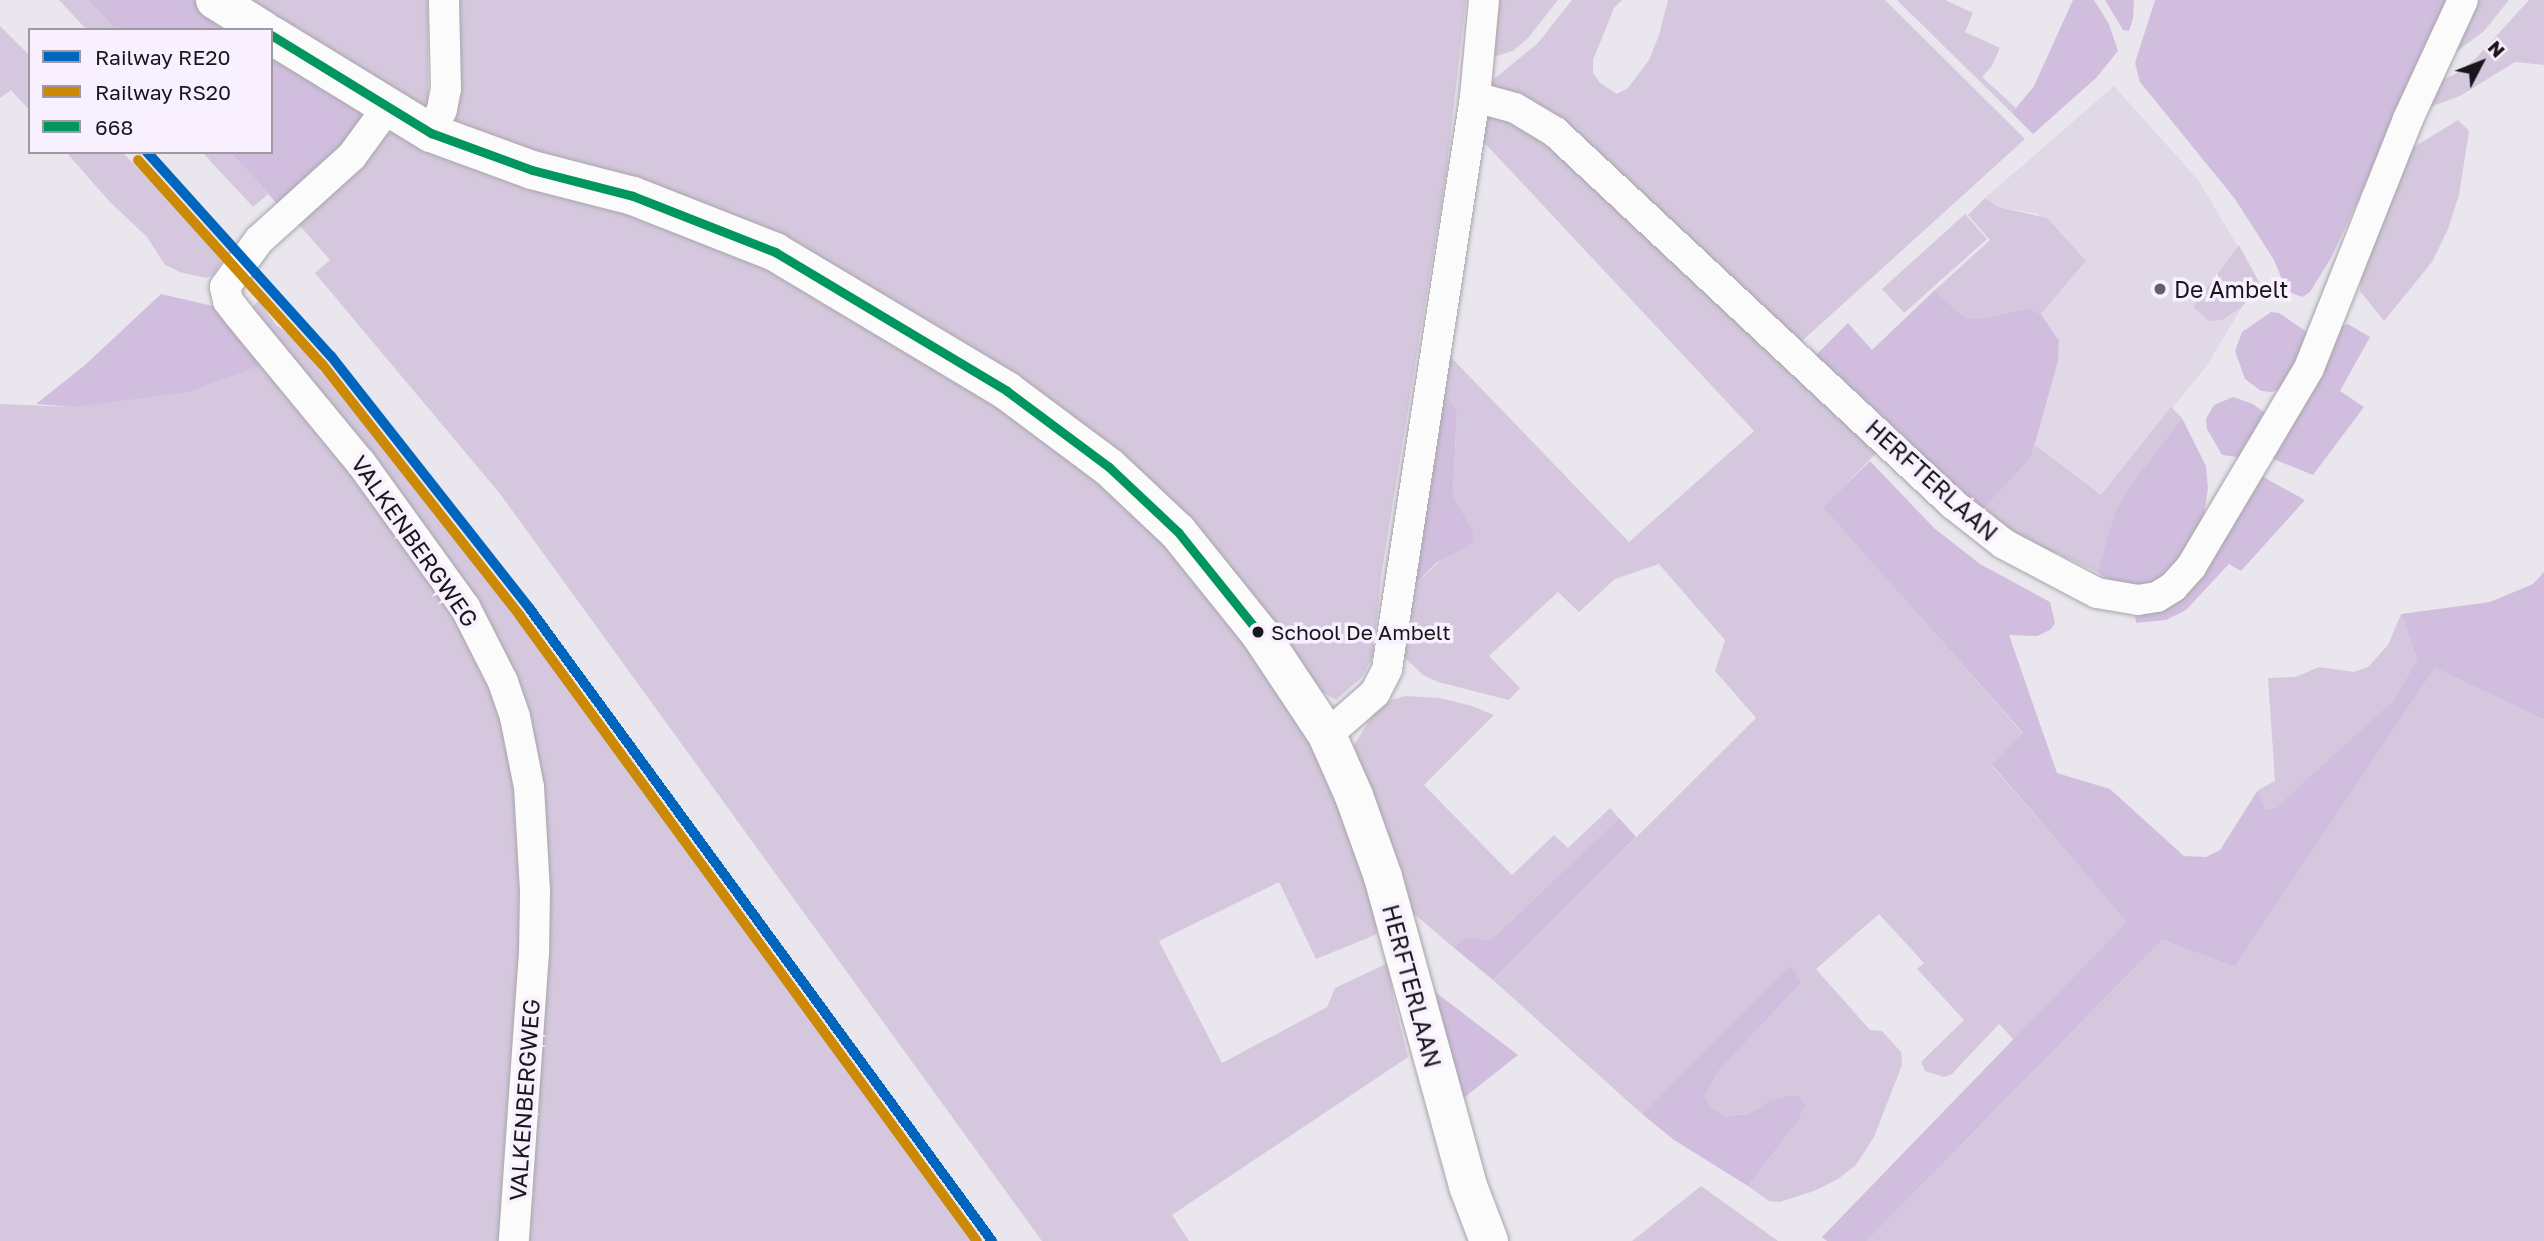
<!DOCTYPE html>
<style>
body{margin:0}
#map{position:relative;width:2544px;height:1241px;overflow:hidden;background:#eae6ee;font-family:"Golos Text",sans-serif}
div>[style]{position:absolute}
[style*='--x']{left:calc(var(--x)*1px);top:calc(var(--y)*1px);width:calc(var(--w)*1px);rotate:calc(var(--a)*1deg)}
.built>*{inset:0;background:#e0d8e7}
.green>*{inset:0;background:#d5c8de}
.forest>*{inset:0;background:#d1bedf}
.roads{filter:drop-shadow(0 0 2px #a7a5aa) drop-shadow(0 0 2px #a7a5aa)}
.street>*{height:30px;margin:-15px;padding:0 15px;transform-origin:15px;border-radius:15px;background:#fcfbfc}
.secondary>*{height:38px;margin:-19px;padding:0 19px;transform-origin:19px;border-radius:19px;background:#fcfbfc}
.bus-1>*{height:9px;margin:-4.5px;padding:0 4.5px;transform-origin:4.5px;border-radius:4.5px;background:#00965e}
.rail-1>*{height:10px;margin:-5px;padding:0 5px;transform-origin:5px;border-radius:5px;background:#0065bd}
.rail-2>*{height:10px;margin:-5px;padding:0 5px;transform-origin:5px;border-radius:5px;background:#cb8905}
.dots>*{width:19px;height:19px;translate:-50% -50%;box-sizing:border-box;border:4px solid #f8f0fe;border-radius:50%}
span{translate:-50% -50%;white-space:nowrap;text-align:center;line-height:1.15;-webkit-text-stroke:7px #f8f0fe;paint-order:stroke}
.bus-label{font-size:21px;color:#19161b}
.left{translate:0 -50%;text-align:left}
.poi-label{font-size:23px;color:#19161b}
.street-label{font-size:23px;color:#19161b}
.legend{position:absolute;left:28px;top:28px;width:245px;height:126px;box-sizing:border-box;background:#f8f0fe;border:2px solid #9f99a3;margin:0;padding:9px 12px;list-style:none;font-size:21px;color:#19161b}
.legend li{display:flex;align-items:center;gap:14px;height:35px}
.legend b{width:35px;border:2px solid #9f99a3}
.north{position:absolute;left:2446px;top:28px;width:70px;height:70px;-webkit-text-stroke:5px #f8f0fe;paint-order:stroke;rotate:48deg;font-size:19px;font-weight:700;line-height:28px;text-align:center;color:#19161b}
.north::after{content:'';display:block;margin:auto;width:24px;height:32px;background:#19161b;clip-path:polygon(50% 0,100% 100%,50% 72%,0 100%)}
</style>
<div id="map">
<div class="built">
<i style="clip-path:polygon(2114px 86px,2199px 181px,2260px 284px,2242px 307px,2206px 367px,2101px 495px,2035px 445px,2058px 361px,2059px 341px,2041px 314px,2086px 261px,2038px 214px,1998px 207px,1985px 198px)"></i>
</div>
<div class="green">
<i style="clip-path:polygon(59px 0,88px 0,116px 30px,87px 30px)"></i>
<i style="clip-path:polygon(233px 0,428px 0,428px 109px)"></i>
<i style="clip-path:polygon(455px 0,1466px 0,1446px 174px,1382px 571px,1373px 655px,1363px 676px,1336px 700px,1316px 688px,991px 363px,456px 121px)"></i>
<i style="clip-path:polygon(1495px 0,1558px 0,1528px 38px,1513px 51px,1496px 56px,1491px 55px)"></i>
<i style="clip-path:polygon(1572px 0,1622px 0,1614px 8px,1593px 60px,1593px 73px,1600px 83px,1617px 94px,1628px 88px,1649px 60px,1659px 35px,1668px 0,1885px 0,2025px 139px,1802px 341px,1796px 340px,1545px 109px,1530px 100px,1494px 88px,1491px 83px,1494px 79px,1538px 43px)"></i>
<i style="clip-path:polygon(1897px 0,1945px 0,1973px 13px,1965px 32px,2000px 48px,1992px 66px,1982px 77px,2016px 108px,2012px 113px)"></i>
<i style="clip-path:polygon(2472px 0,2509px 0,2484px 31px,2455px 53px,2450px 50px)"></i>
<i style="clip-path:polygon(2529px 0,2544px 0,2544px 65px,2515px 62px,2460px 96px,2427px 108px,2435px 84px,2461px 71px,2476px 58px)"></i>
<i style="clip-path:polygon(0 26px,30px 56px,30px 111px,11px 90px,0 98px)"></i>
<i style="clip-path:polygon(1496px 113px,1526px 121px,1881px 448px,1824px 507px,2023px 734px,1992px 766px,2128px 922px,2014px 1040px,1999px 1024px,1952px 1074px,1944px 1077px,1925px 1071px,1921px 1062px,1964px 1020px,1917px 969px,1924px 963px,1879px 914px,1816px 969px,1870px 1030px,1882px 1031px,1901px 1052px,1902px 1065px,1874px 1137px,1856px 1165px,1838px 1179px,1814px 1191px,1780px 1202px,1769px 1201px,1748px 1186px,1798px 1121px,1769px 1101px,1748px 1114px,1725px 1116px,1711px 1107px,1705px 1096px,1718px 1072px,1802px 982px,1790px 967px,1642px 1114px,1493px 980px,1756px 718px,1715px 671px,1725px 640px,1659px 564px,1615px 579px,1579px 612px,1558px 592px,1489px 656px,1520px 688px,1509px 700px,1438px 682px,1423px 675px,1405px 658px,1401px 645px,1409px 591px,1472px 529px,1453px 495px,1457px 411px,1436px 388px,1444px 350px,1629px 542px,1754px 431px,1480px 138px,1487px 117px)"></i>
<i style="clip-path:polygon(2458px 120px,2469px 131px,2459px 195px,2448px 229px,2432px 262px,2384px 321px,2360px 291px,2362px 260px,2411px 149px)"></i>
<i style="clip-path:polygon(395px 131px,714px 238px,922px 352px,1122px 496px,1219px 601px,1324px 764px,1380px 924px,1375px 935px,1316px 959px,1279px 882px,1159px 941px,1222px 1063px,1327px 1007px,1335px 988px,1388px 963px,1394px 1001px,1408px 1057px,1172px 1215px,1189px 1241px,1042px 1241px,501px 495px,315px 273px,330px 260px,294px 219px,385px 135px)"></i>
<i style="clip-path:polygon(66px 152px,122px 152px,224px 257px,214px 275px,206px 278px,180px 272px,165px 265px,147px 237px,110px 202px)"></i>
<i style="clip-path:polygon(202px 152px,230px 152px,268px 194px,253px 207px)"></i>
<i style="clip-path:polygon(1985px 198px,1998px 207px,2047px 218px,2086px 261px,2041px 314px,2028px 308px,1979px 319px,1966px 319px,1935px 290px,1990px 240px,1968px 215px)"></i>
<i style="clip-path:polygon(1965px 214px,1987px 239px,1904px 313px,1882px 289px)"></i>
<i style="clip-path:polygon(2239px 245px,2260px 284px,2242px 307px,2222px 320px,2209px 321px,2193px 307px)"></i>
<i style="clip-path:polygon(259px 300px,276px 325px,291px 335px,421px 495px,536px 644px,976px 1241px,522px 1241px,535px 1071px,513px 688px,246px 313px)"></i>
<i style="clip-path:polygon(267px 363px,362px 478px,487px 667px,515px 767px,524px 911px,505px 1241px,0 1241px,0 404px,73px 407px)"></i>
<i style="clip-path:polygon(2171px 407px,2182px 418px,2130px 485px,2115px 511px,2097px 572px,2057px 553px,2035px 547px,1980px 513px,2031px 458px,2035px 445px,2101px 495px)"></i>
<i style="clip-path:polygon(2401px 614px,2417px 659px,2393px 701px,2327px 765px,2277px 807px,2266px 810px,2258px 790px,2275px 781px,2268px 678px,2295px 677px,2319px 667px,2354px 672px,2368px 667px,2388px 645px)"></i>
<i style="clip-path:polygon(2435px 668px,2544px 720px,2544px 1241px,1867px 1241px,2162px 940px,2235px 967px)"></i>
<i style="clip-path:polygon(1405px 696px,1440px 698px,1472px 706px,1494px 715px,1424px 785px,1512px 875px,1554px 835px,1568px 848px,1610px 808px,1619px 818px,1491px 940px,1468px 937px,1453px 947px,1407px 908px,1352px 748px,1377px 708px,1388px 701px)"></i>
<i style="clip-path:polygon(1701px 1186px,1778px 1241px,1632px 1241px)"></i>
</div>
<div class="forest">
<i style="clip-path:polygon(88px 0,195px 0,242px 30px,116px 30px)"></i>
<i style="clip-path:polygon(2073px 0,2094px 0,2109px 24px,2118px 51px,2096px 78px,2033px 134px,2012px 113px,2034px 86px)"></i>
<i style="clip-path:polygon(2105px 0,2134px 0,2133px 19px,2129px 31px,2123px 30px)"></i>
<i style="clip-path:polygon(2155px 0,2452px 0,2331px 258px,2310px 292px,2302px 297px,2292px 293px,2284px 284px,2274px 260px,2235px 199px,2140px 82px,2135px 63px)"></i>
<i style="clip-path:polygon(271px 48px,359px 108px,362px 117px,361px 125px,281px 208px,230px 152px,271px 152px)"></i>
<i style="clip-path:polygon(1935px 290px,1966px 319px,1979px 319px,2028px 308px,2041px 314px,2059px 341px,2058px 361px,2031px 458px,1980px 513px,1904px 436px,1816px 355px,1848px 323px,1872px 350px)"></i>
<i style="clip-path:polygon(161px 294px,217px 307px,267px 363px,188px 392px,73px 407px,36px 404px,85px 365px)"></i>
<i style="clip-path:polygon(2271px 312px,2279px 313px,2307px 332px,2309px 342px,2281px 388px,2272px 392px,2261px 391px,2245px 379px,2235px 351px,2242px 332px)"></i>
<i style="clip-path:polygon(2348px 324px,2370px 337px,2340px 391px,2364px 407px,2313px 475px,2266px 456px,2337px 328px)"></i>
<i style="clip-path:polygon(1436px 388px,1457px 410px,1453px 495px,1472px 529px,1474px 540px,1469px 546px,1437px 562px,1409px 591px)"></i>
<i style="clip-path:polygon(2233px 397px,2253px 404px,2266px 414px,2238px 457px,2222px 455px,2207px 429px,2206px 419px,2214px 405px)"></i>
<i style="clip-path:polygon(2182px 418px,2206px 466px,2208px 488px,2204px 515px,2195px 538px,2164px 581px,2122px 589px,2097px 572px,2115px 511px,2130px 485px)"></i>
<i style="clip-path:polygon(1870px 461px,1934px 528px,1980px 564px,2050px 602px,2055px 623px,2050px 630px,2037px 636px,2009px 635px,2057px 773px,2110px 789px,2184px 856px,2206px 857px,2220px 850px,2258px 790px,2266px 810px,2277px 807px,2393px 701px,2417px 659px,2401px 614px,2490px 602px,2533px 584px,2544px 572px,2544px 720px,2435px 668px,2235px 967px,2162px 940px,1867px 1241px,1827px 1241px,1822px 1237px,2127px 922px,1992px 765px,2023px 733px,1823px 507px)"></i>
<i style="clip-path:polygon(2256px 473px,2305px 500px,2241px 571px,2229px 564px,2186px 610px,2166px 620px,2136px 623px,2135px 615px,2152px 612px)"></i>
<i style="clip-path:polygon(1619px 818px,1636px 837px,1493px 980px,1453px 947px,1467px 937px,1491px 940px)"></i>
<i style="clip-path:polygon(1790px 966px,1802px 982px,1718px 1072px,1705px 1096px,1711px 1107px,1725px 1116px,1748px 1114px,1769px 1101px,1790px 1096px,1799px 1096px,1805px 1105px,1798px 1121px,1748px 1186px,1674px 1140px,1642px 1114px)"></i>
<i style="clip-path:polygon(1422px 982px,1518px 1055px,1451px 1108px)"></i>
</div>
<div class="roads">
<div class="street">
<i style="--x:1475;--y:97;--w:41;--a:15.4"></i>
<i style="--x:1515;--y:108;--w:47;--a:31"></i>
<i style="--x:1555;--y:132;--w:545;--a:43.07"></i>
<i style="--x:1953;--y:504;--w:65;--a:38.1"></i>
<i style="--x:2004;--y:544;--w:105;--a:27.8"></i>
<i style="--x:2097;--y:593;--w:42;--a:9.7"></i>
<i style="--x:2138;--y:600;--w:19;--a:-9"></i>
<i style="--x:2157;--y:597;--w:19;--a:-32"></i>
<i style="--x:2173;--y:587;--w:27;--a:-48"></i>
<i style="--x:2191;--y:567;--w:231;--a:-59.3"></i>
<i style="--x:2309;--y:368;--w:268;--a:-68.3"></i>
<i style="--x:2408;--y:119;--w:131;--a:-65.2"></i>
<i style="--x:387;--y:108;--w:59;--a:126.1"></i>
<i style="--x:352;--y:156;--w:125;--a:137.9"></i>
<i style="--x:259;--y:240;--w:58;--a:125.9"></i>
<i style="--x:225;--y:287;--w:14;--a:78"></i>
<i style="--x:228;--y:301;--w:16;--a:52"></i>
<i style="--x:238;--y:314;--w:193;--a:50.5"></i>
<i style="--x:361;--y:463;--w:178;--a:54.2"></i>
<i style="--x:465;--y:607;--w:84;--a:63.1"></i>
<i style="--x:503;--y:682;--w:37;--a:71"></i>
<i style="--x:515;--y:717;--w:71;--a:78.7"></i>
<i style="--x:529;--y:787;--w:104;--a:86.7"></i>
<i style="--x:535;--y:891;--w:61;--a:90.9"></i>
<i style="--x:534;--y:952;--w:290;--a:94"></i>
<i style="--x:431;--y:133;--w:26;--a:-65"></i>
<i style="--x:442;--y:109;--w:20;--a:-79"></i>
<i style="--x:446;--y:89;--w:89;--a:-91.3"></i>
<i style="--x:1327;--y:735;--w:64;--a:-41.2"></i>
<i style="--x:1375;--y:693;--w:27;--a:-63"></i>
<i style="--x:1387;--y:669;--w:579;--a:-81.25"></i>
<i style="--x:1475;--y:97;--w:97;--a:-84.7"></i>
</div>
<div class="secondary">
<i style="--x:215;--y:0;--w:57;--a:32"></i>
<i style="--x:271;--y:35;--w:188;--a:31.5"></i>
<i style="--x:431;--y:133;--w:108;--a:20.1"></i>
<i style="--x:532;--y:170;--w:104;--a:14.4"></i>
<i style="--x:633;--y:196;--w:153;--a:21.5"></i>
<i style="--x:775;--y:252;--w:270;--a:30.9"></i>
<i style="--x:1007;--y:391;--w:127;--a:36.7"></i>
<i style="--x:1109;--y:467;--w:95;--a:43.3"></i>
<i style="--x:1178;--y:532;--w:131;--a:51.2"></i>
<i style="--x:1260;--y:634;--w:121;--a:56.4"></i>
<i style="--x:1327;--y:735;--w:67;--a:66.1"></i>
<i style="--x:1354;--y:796;--w:86;--a:70.3"></i>
<i style="--x:1383;--y:877;--w:320;--a:74.6"></i>
<i style="--x:1468;--y:1186;--w:59;--a:69.1"></i>
</div>
</div>
<div class="bus-1">
<i style="--x:271;--y:35;--w:188;--a:31.5"></i>
<i style="--x:431;--y:133;--w:108;--a:20.1"></i>
<i style="--x:532;--y:170;--w:104;--a:14.4"></i>
<i style="--x:633;--y:196;--w:153;--a:21.5"></i>
<i style="--x:775;--y:252;--w:270;--a:30.9"></i>
<i style="--x:1007;--y:391;--w:127;--a:36.7"></i>
<i style="--x:1109;--y:467;--w:95;--a:43.3"></i>
<i style="--x:1178;--y:532;--w:131;--a:51.2"></i>
</div>
<div class="rail-1">
<i style="--x:147;--y:152;--w:275;--a:48"></i>
<i style="--x:331;--y:356;--w:322;--a:51.8"></i>
<i style="--x:530;--y:609;--w:783;--a:53.83"></i>
</div>
<div class="rail-2">
<i style="--x:138;--y:160;--w:275;--a:48"></i>
<i style="--x:322;--y:364;--w:320;--a:51.8"></i>
<i style="--x:520;--y:616;--w:774;--a:53.83"></i>
</div>
<div class="dots">
<i style="left:2160px;top:289px;background:#625f65"></i>
<i style="left:1258px;top:632px;background:#19161b"></i>
</div>
<div class="bus-label">
<span class="left" style="left:1271px;top:632px">School De Ambelt</span>
</div>
<div class="poi-label">
<span class="left" style="left:2174px;top:289px">De Ambelt</span>
</div>
<div class="street-label">
<span style="left:1932px;top:480px;rotate:42deg">HERFTERLAAN</span>
<span style="left:415px;top:541px;rotate:55deg">VALKENBERGWEG</span>
<span style="left:1412px;top:986px;rotate:75deg">HERFTERLAAN</span>
<span style="left:524px;top:1100px;rotate:-86deg">VALKENBERGWEG</span>
</div>
<ul class="legend">
<li><b style="height:9px;background:#0065bd"></b>Railway RE20</li>
<li><b style="height:9px;background:#cb8905"></b>Railway RS20</li>
<li><b style="height:9px;background:#00965e"></b>668</li>
</ul>
<div class="north">N</div>
</div>
